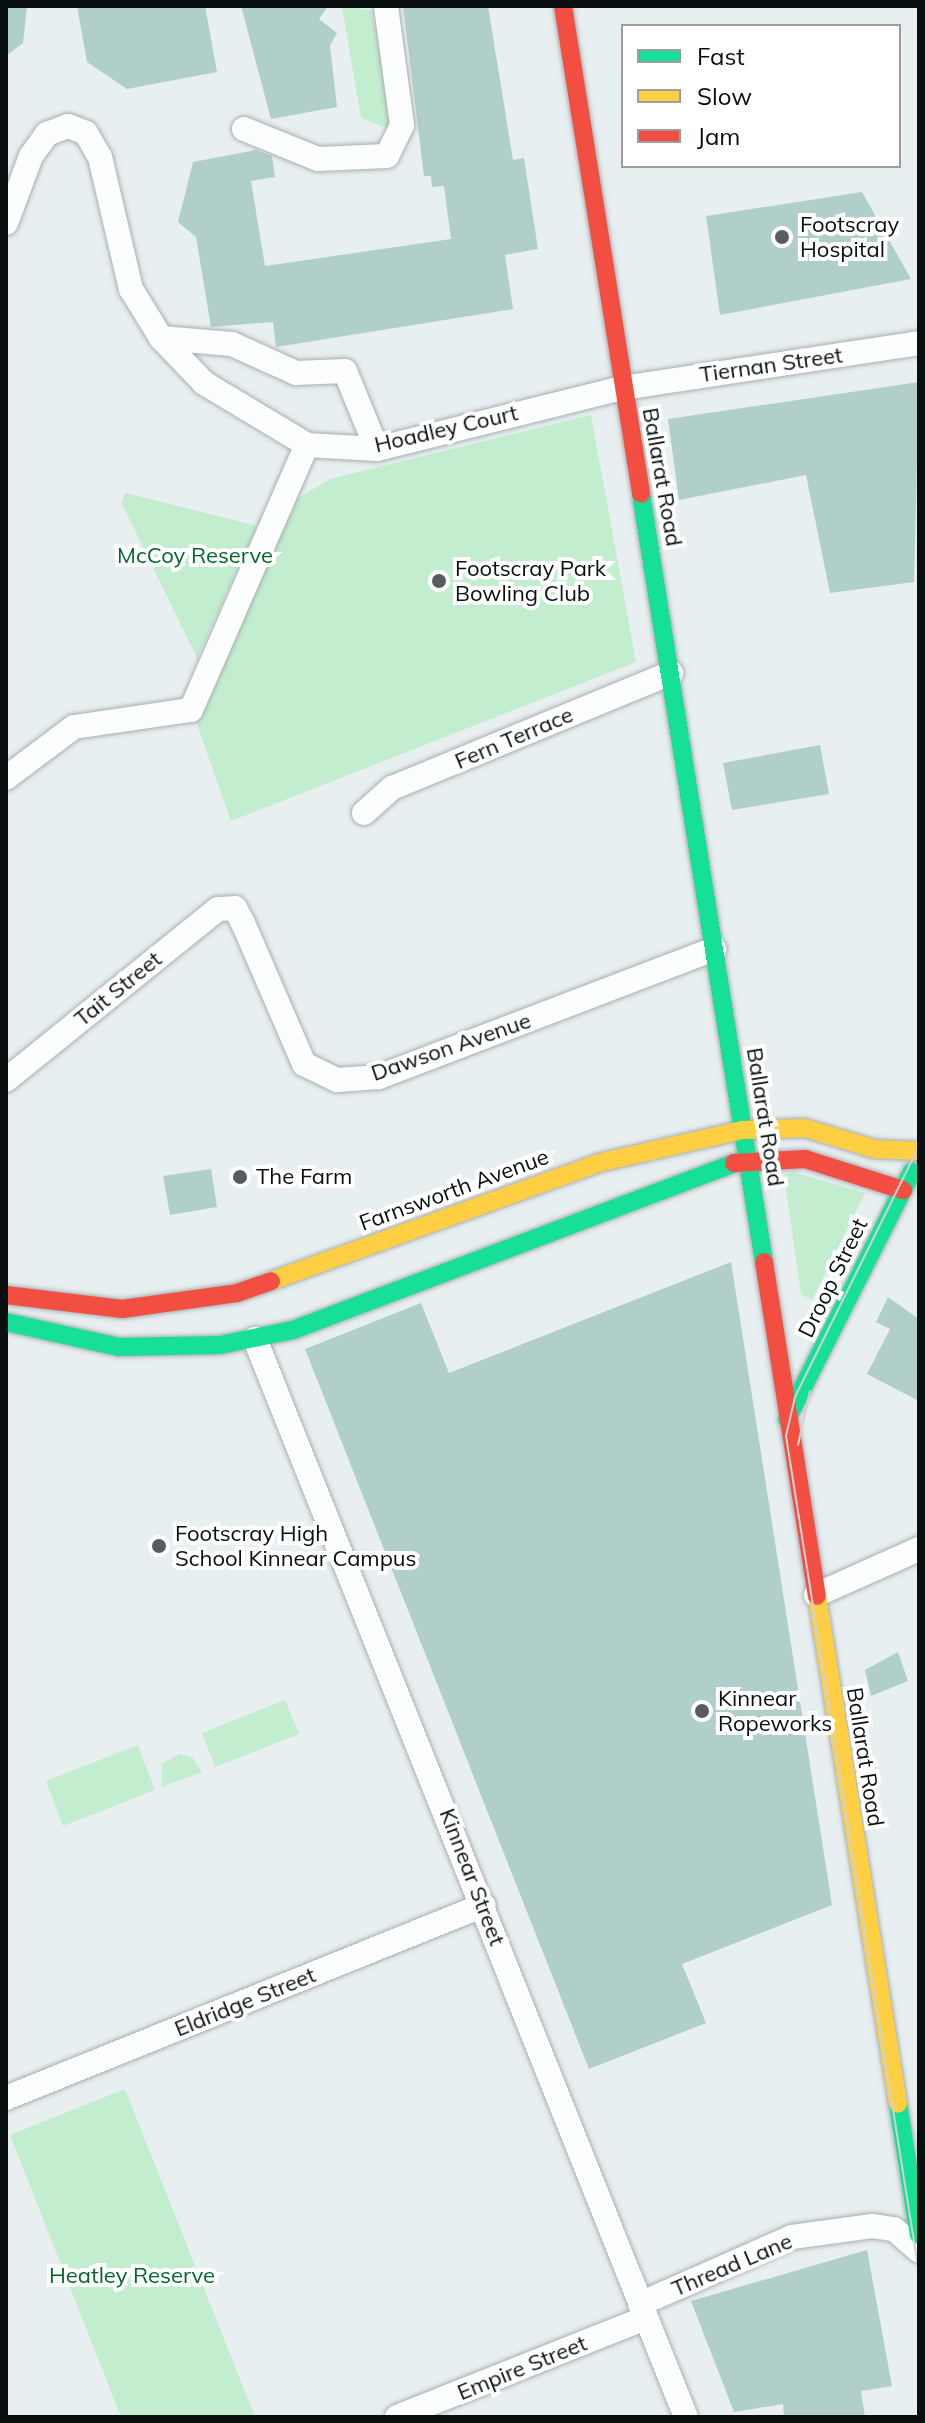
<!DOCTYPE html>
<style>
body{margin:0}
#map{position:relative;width:925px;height:2423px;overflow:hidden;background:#e8eff1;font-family:Mulish,sans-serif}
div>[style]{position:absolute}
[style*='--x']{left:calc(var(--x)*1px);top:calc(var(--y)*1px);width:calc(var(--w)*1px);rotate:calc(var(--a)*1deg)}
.green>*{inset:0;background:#c2eecf}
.building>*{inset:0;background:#b0ceca}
.roads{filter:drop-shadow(0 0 2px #a9afb1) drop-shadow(0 0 2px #a9afb1)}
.street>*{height:24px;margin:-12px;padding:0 12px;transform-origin:12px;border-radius:12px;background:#fcfdfd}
.fast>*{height:18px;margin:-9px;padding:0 9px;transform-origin:9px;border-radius:9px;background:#16e098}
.slow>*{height:18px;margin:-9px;padding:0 9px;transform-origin:9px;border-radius:9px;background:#ffcf43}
.jam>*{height:18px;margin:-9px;padding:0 9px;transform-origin:9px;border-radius:9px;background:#f24e42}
.tram>*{height:2px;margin:-1px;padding:0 1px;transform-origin:1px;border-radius:1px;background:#cfd1d2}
.dots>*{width:22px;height:22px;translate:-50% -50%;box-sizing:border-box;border:4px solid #fff;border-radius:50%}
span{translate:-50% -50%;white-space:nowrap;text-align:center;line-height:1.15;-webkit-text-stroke:8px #fff;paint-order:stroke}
.poi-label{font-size:22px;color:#090e0f}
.left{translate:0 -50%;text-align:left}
.street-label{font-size:22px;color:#090e0f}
.park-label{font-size:22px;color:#03662e}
.frame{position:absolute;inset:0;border:8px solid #090e0f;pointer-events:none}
.legend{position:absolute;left:621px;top:24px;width:280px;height:144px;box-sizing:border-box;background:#fff;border:2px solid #9d9f9f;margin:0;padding:10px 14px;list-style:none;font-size:24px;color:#090e0f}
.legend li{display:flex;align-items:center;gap:16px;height:40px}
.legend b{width:40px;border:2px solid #9d9f9f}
</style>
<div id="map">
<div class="green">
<i style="clip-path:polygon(342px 6px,371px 10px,396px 132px,361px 118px)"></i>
<i style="clip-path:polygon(591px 415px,636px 662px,231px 821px,195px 719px,294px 501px,330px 479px)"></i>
<i style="clip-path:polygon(126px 493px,257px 526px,197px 658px,121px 502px)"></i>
<i style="clip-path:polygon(793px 1172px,865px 1193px,812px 1300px,801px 1294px,784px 1175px)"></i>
<i style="clip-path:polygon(285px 1700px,299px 1734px,215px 1767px,202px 1733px)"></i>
<i style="clip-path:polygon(138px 1745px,155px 1790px,63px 1826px,46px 1781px)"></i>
<i style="clip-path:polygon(179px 1754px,192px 1757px,202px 1772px,162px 1787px,162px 1764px)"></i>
<i style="clip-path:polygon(125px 2089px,255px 2417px,121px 2417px,10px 2135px)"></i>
</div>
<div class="building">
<i style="clip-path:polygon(6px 6px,27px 6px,23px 43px,6px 56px)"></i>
<i style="clip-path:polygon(77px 6px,205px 6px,217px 72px,127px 89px,87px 62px)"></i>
<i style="clip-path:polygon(241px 6px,328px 6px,319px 19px,337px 33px,330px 46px,337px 107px,271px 119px)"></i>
<i style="clip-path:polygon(403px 6px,488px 6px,513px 160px,524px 158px,538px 249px,505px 255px,513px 309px,276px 347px,273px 322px,211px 327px,196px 237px,178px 222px,193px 162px,256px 150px,272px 156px,275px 177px,251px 181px,265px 266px,451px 239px,444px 186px,432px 187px,431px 176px,424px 176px)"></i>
<i style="clip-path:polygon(862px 192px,911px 279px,720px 315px,706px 216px)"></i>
<i style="clip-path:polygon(919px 382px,914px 582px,830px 593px,806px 475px,679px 500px,668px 419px)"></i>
<i style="clip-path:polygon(820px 745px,829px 794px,732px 810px,723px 763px)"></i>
<i style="clip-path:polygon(211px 1169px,217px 1207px,170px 1215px,163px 1176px)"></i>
<i style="clip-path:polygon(731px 1262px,832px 1905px,682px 1964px,706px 2023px,589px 2069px,305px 1349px,421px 1303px,449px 1373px)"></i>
<i style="clip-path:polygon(888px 1297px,919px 1319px,919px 1401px,867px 1374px,890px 1329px,876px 1322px)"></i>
<i style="clip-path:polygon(898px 1652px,908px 1681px,871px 1696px,865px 1670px)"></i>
<i style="clip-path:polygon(867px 2250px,892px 2386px,861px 2391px,865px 2417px,784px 2417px,783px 2404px,734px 2412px,691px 2301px)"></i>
</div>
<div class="roads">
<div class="street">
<i style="--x:244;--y:129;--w:80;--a:22.1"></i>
<i style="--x:318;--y:159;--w:69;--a:-2.5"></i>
<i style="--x:387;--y:156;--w:34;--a:-64"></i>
<i style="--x:402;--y:125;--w:120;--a:-97.7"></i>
<i style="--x:6;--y:223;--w:72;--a:-69.5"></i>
<i style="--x:31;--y:156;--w:27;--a:-54"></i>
<i style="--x:47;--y:134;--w:22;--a:-21"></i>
<i style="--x:68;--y:126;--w:19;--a:21"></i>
<i style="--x:86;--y:133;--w:28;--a:60"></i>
<i style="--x:100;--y:157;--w:136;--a:76.8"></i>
<i style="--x:131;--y:289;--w:57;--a:58.5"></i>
<i style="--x:161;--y:338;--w:62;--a:46.3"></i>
<i style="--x:204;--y:383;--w:120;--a:31"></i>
<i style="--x:307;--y:445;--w:70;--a:3.3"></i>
<i style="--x:377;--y:449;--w:252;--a:-14"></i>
<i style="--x:622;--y:388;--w:300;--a:-8.6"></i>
<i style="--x:161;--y:338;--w:71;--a:4.8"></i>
<i style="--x:232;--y:344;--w:70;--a:24.4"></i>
<i style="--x:296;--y:373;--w:49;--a:-2.3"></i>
<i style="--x:345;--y:371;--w:84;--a:67.7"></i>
<i style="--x:6;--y:778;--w:85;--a:-36.9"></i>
<i style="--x:74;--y:727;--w:118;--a:-8.3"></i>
<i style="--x:191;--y:710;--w:289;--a:-66.4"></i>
<i style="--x:364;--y:813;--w:38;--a:-42"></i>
<i style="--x:392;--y:788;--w:302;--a:-22.4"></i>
<i style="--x:6;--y:1080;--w:272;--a:-38.9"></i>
<i style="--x:218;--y:909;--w:17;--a:-3"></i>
<i style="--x:235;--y:908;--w:17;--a:62"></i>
<i style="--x:243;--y:923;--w:154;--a:66.6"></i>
<i style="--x:304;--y:1064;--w:37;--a:26"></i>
<i style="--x:337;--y:1080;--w:42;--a:-4.1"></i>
<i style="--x:379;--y:1077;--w:359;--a:-20.9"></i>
<i style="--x:255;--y:1339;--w:1161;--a:68.21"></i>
<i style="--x:816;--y:1595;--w:113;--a:-24.1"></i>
<i style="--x:6;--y:2098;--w:515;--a:-21.99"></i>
<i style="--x:640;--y:2304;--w:166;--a:-23.8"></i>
<i style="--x:792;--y:2237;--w:81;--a:-7.8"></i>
<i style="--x:872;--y:2226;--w:22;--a:8"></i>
<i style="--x:894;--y:2229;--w:33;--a:41"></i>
<i style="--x:397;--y:2417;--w:268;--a:-21.7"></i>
</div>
<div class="fast">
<i style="--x:641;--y:494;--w:778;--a:80.9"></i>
<i style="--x:6;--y:1322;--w:116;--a:12.5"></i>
<i style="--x:119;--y:1347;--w:101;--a:-1.1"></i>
<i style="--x:220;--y:1345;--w:75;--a:-11.6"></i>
<i style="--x:293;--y:1330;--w:472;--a:-20.7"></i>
<i style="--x:787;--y:1419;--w:277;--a:-63.2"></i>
<i style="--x:898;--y:2104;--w:133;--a:80.9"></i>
</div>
<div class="slow">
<i style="--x:271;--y:1281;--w:348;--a:-19.8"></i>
<i style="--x:598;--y:1163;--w:148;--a:-12.9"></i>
<i style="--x:742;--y:1130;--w:63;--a:-1.8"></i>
<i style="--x:805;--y:1128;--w:72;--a:16.9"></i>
<i style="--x:874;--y:1149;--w:45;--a:2.5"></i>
<i style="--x:817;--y:1596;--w:514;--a:80.94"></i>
</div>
<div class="jam">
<i style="--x:563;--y:6;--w:494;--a:80.9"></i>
<i style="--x:734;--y:1163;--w:71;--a:-3.2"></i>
<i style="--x:805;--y:1159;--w:103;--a:17.6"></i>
<i style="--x:764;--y:1262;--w:338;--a:81"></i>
<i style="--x:6;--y:1295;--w:117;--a:6.9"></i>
<i style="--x:122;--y:1309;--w:116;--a:-7.9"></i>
<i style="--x:237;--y:1293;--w:36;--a:-19"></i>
</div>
</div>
<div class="tram">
<i style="--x:919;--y:1146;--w:280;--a:116.3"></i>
<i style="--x:795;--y:1397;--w:40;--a:103"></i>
<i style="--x:786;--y:1436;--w:848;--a:80.97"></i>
<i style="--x:798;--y:1445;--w:55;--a:-77.5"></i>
</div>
<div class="dots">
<i style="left:782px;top:237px;background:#575d5e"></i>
<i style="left:439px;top:581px;background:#575d5e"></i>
<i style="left:240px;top:1177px;background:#575d5e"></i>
<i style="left:159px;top:1546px;background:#575d5e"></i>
<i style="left:702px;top:1711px;background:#575d5e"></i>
</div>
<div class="poi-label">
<span class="left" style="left:800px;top:237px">Footscray<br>Hospital</span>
<span class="left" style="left:455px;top:581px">Footscray Park<br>Bowling Club</span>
<span class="left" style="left:256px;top:1177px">The Farm</span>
<span class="left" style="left:175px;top:1546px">Footscray High<br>School Kinnear Campus</span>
<span class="left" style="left:718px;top:1711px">Kinnear<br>Ropeworks</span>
</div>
<div class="street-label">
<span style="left:771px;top:365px;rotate:-8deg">Tiernan Street</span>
<span style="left:446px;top:429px;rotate:-13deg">Hoadley Court</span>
<span style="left:662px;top:477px;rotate:80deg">Ballarat Road</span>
<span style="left:514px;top:738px;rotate:-23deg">Fern Terrace</span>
<span style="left:118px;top:989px;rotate:-39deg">Tait Street</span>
<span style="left:451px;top:1047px;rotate:-19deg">Dawson Avenue</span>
<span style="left:765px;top:1117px;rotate:81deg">Ballarat Road</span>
<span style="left:454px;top:1190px;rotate:-20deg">Farnsworth Avenue</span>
<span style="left:833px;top:1278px;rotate:-64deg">Droop Street</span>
<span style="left:865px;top:1757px;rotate:81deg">Ballarat Road</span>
<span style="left:472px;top:1877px;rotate:69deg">Kinnear Street</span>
<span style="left:245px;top:2002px;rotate:-22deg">Eldridge Street</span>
<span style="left:732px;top:2265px;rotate:-23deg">Thread Lane</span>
<span style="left:522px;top:2368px;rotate:-22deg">Empire Street</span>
</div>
<div class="park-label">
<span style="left:195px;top:556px">McCoy Reserve</span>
<span style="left:132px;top:2276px">Heatley Reserve</span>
</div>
<div class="frame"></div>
<ul class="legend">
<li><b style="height:10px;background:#16e098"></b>Fast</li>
<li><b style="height:10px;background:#ffcf43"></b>Slow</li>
<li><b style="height:10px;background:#f24e42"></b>Jam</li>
</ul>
</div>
